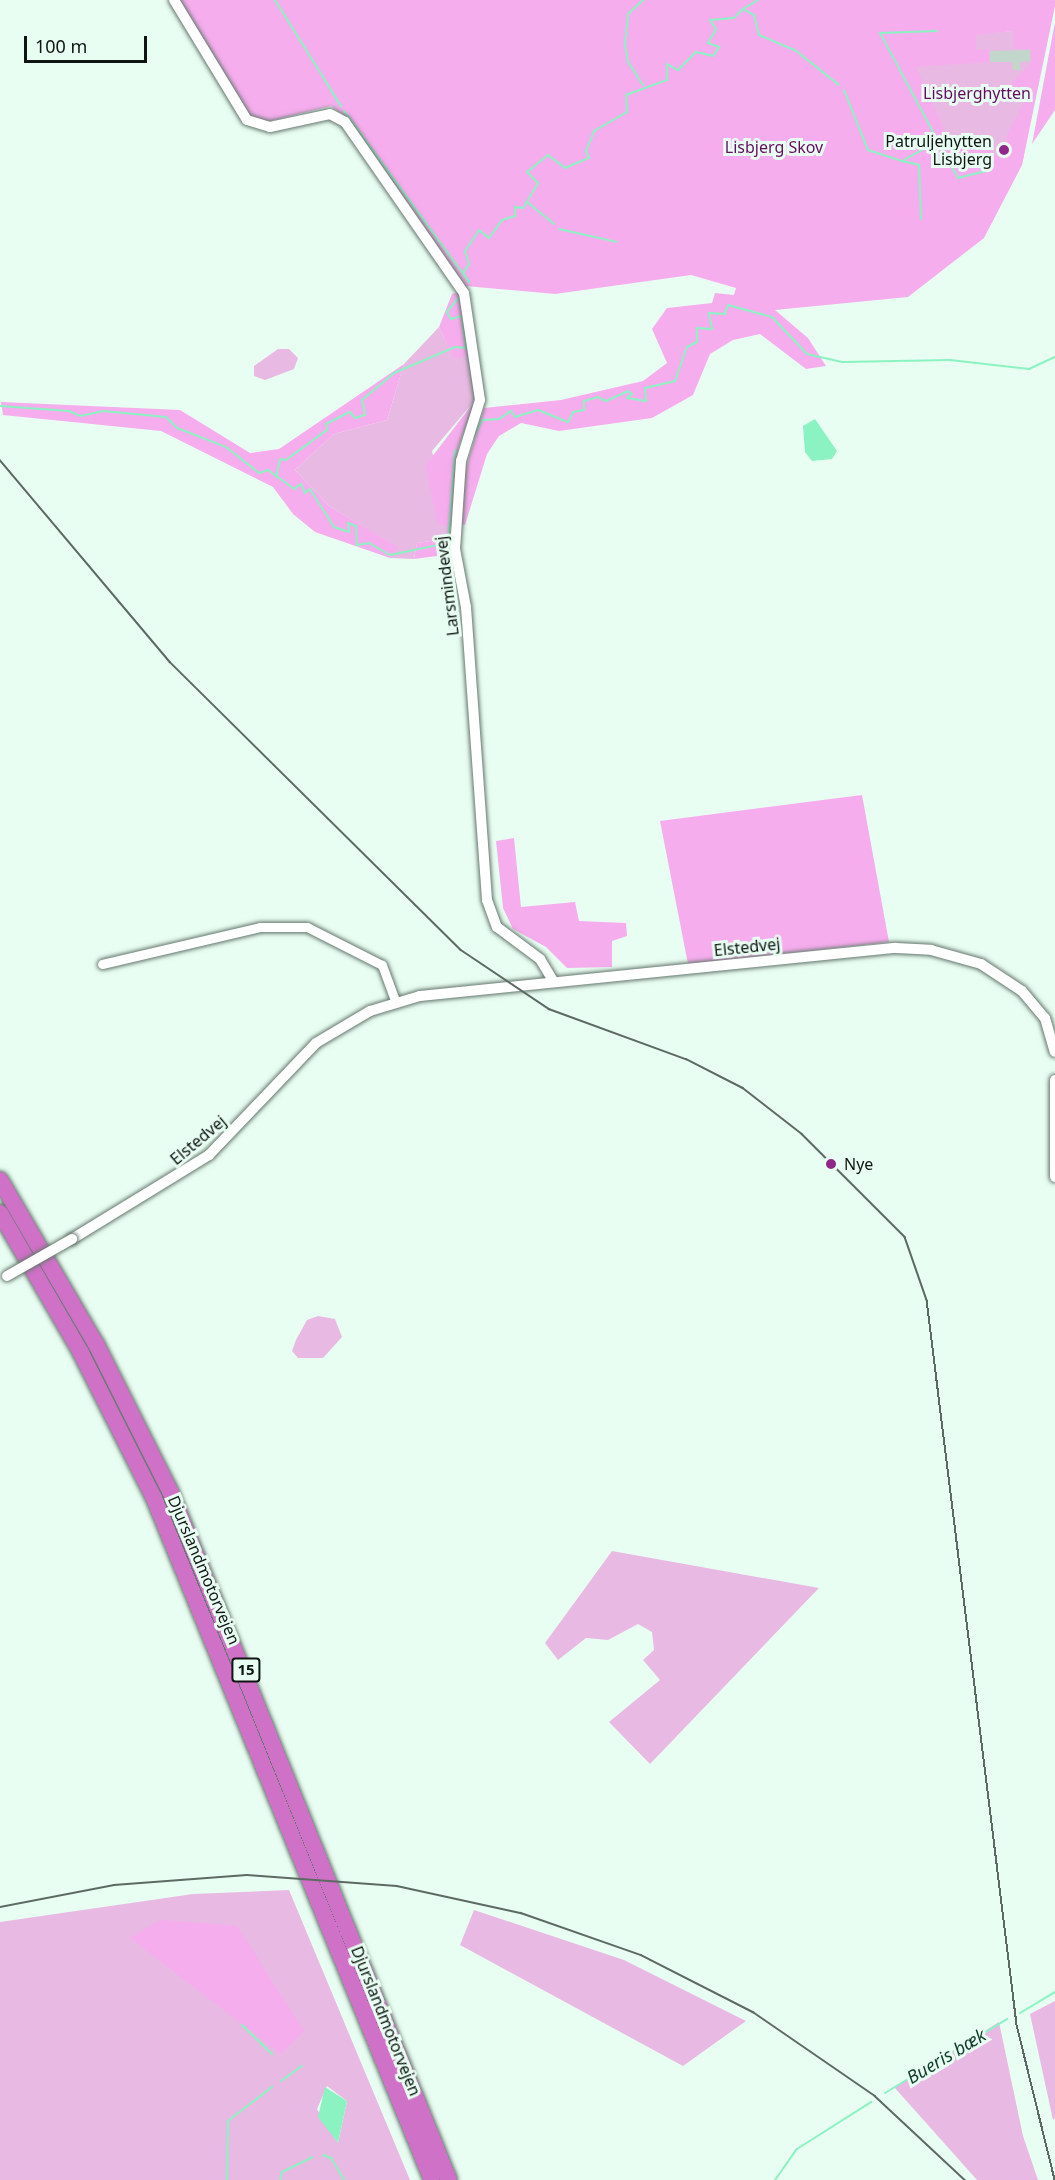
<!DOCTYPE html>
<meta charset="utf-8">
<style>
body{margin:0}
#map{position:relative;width:1055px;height:2180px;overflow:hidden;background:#e9fef2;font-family:"Noto Sans",sans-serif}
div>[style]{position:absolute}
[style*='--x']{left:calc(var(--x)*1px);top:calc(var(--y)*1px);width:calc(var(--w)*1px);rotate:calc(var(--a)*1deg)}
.green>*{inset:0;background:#e8b9e2}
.forest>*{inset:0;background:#f6adee}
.water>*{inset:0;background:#8bf3c2}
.stream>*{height:2px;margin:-1px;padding:0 1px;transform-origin:1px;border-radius:1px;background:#8bf3c2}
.building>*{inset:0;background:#c2d6cb}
.roads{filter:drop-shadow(0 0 2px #65776e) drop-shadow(0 0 2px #65776e)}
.minor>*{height:9px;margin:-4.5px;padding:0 4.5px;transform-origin:4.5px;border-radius:4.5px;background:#fff}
.tertiary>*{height:10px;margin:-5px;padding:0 5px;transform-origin:5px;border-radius:5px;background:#fff}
.motorway>*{height:16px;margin:-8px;padding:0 8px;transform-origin:8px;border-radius:8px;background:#cf71c7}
.tram>*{height:1.5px;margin:-0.75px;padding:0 0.75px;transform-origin:0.75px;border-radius:0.75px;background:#5d6963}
.bridges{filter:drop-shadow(0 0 2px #65776e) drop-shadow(0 0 2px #65776e)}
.tertiary-bridge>*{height:10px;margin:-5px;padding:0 5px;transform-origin:5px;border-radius:5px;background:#fff}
.dots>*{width:16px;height:16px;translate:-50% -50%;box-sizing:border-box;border:3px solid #e9fef2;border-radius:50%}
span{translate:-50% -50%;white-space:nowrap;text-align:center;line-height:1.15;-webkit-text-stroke:6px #e9fef2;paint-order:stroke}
.shield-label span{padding:2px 4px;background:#e9fef2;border:2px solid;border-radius:4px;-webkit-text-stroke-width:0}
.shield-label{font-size:15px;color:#0e1512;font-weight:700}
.park-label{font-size:16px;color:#630c5f}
.poi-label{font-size:16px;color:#0e1512}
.right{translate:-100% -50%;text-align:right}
.left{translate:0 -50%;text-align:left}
.street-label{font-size:16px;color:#0e1512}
.water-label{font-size:18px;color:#103e2b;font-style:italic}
.scale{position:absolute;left:24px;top:36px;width:123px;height:27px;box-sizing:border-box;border:3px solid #0e1512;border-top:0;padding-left:8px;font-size:18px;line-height:21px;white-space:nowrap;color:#0e1512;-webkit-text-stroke:4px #e9fef2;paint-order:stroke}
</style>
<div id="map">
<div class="green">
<i style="clip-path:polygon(1048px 28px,1022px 165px,957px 180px,878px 31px,975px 34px)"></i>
<i style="clip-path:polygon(439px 327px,453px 357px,470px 357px,476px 399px,432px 451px,451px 538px,417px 543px,414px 559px,390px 558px,397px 547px,329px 506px,295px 470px,334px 434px,387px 420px,404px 364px)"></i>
<i style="clip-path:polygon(278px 349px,289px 349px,298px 358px,294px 369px,265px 380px,254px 376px,254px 366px)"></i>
<i style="clip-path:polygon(318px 1316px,335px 1319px,342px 1337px,323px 1358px,298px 1358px,292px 1351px,296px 1340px,307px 1320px)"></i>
<i style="clip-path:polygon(612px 1551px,819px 1588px,650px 1764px,609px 1722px,660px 1680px,643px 1660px,654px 1650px,652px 1632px,638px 1624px,608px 1640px,586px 1638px,558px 1660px,545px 1643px)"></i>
<i style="clip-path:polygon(evenodd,289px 1890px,410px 2180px,0 2180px,0 1922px,193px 1894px,289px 1890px,327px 2086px,347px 2101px,338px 2143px,317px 2109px,327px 2086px)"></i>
<i style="clip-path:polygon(474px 1910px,624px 1960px,746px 2021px,683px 2066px,460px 1945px)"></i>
<i style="clip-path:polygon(1055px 2001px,1055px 2118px,1053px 2120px,1030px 2014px)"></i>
<i style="clip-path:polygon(999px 2022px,1023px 2136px,1038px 2180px,977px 2180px,894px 2087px)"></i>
</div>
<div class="forest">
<i style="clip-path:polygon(evenodd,179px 0,1055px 0,1055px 6px,1022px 165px,984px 238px,908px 297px,775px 310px,808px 338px,826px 366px,806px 369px,760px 334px,733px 340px,710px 354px,693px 395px,652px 418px,559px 431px,521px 423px,499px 436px,487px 454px,465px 525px,458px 524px,463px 478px,484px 408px,561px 400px,643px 381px,667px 363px,652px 329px,667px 308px,712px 303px,715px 293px,734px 295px,736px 288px,691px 275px,555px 294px,465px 286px,349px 119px,331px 106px,266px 122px,248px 114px,179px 0,1014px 31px,1014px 49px,1031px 49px,1032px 62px,1008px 87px,1024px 102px,1006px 137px,1011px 154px,1001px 158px,978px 144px,952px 148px,916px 67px,989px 62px,989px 49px,976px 50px,975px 35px,1014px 31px)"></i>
<i style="clip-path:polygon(1055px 22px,1055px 110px,1032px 144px)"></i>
<i style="clip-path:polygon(460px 292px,470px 357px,453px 358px,439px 327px,452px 294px)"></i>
<i style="clip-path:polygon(404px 364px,387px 420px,334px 434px,295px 470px,329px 506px,398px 547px,390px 558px,315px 532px,293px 514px,273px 487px,161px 431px,3px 415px,1px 402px,180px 410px,250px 453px,279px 449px)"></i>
<i style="clip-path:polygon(476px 399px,458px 448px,451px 526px,438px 524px,425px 466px)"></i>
<i style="clip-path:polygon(451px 538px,453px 554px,414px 559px,417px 543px)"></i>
<i style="clip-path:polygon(862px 795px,889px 942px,688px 964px,660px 821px)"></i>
<i style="clip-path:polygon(514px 838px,521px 907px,575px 902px,579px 921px,626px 923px,627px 936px,612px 941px,612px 967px,567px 968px,546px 947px,513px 929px,503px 908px,496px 841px)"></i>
<i style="clip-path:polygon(161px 1920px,237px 1926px,304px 2031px,281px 2054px,130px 1938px)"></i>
</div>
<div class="water">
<i style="clip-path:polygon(815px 419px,837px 451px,832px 459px,812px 461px,805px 452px,803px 426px)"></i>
<i style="clip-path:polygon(325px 2087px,347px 2101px,338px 2143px,318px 2117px)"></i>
</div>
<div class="stream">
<i style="--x:275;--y:0;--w:125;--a:58.1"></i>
<i style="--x:743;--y:9;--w:17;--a:-31"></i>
<i style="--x:643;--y:85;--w:27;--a:-123"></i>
<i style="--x:628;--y:62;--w:18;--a:-99"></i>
<i style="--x:625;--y:44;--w:30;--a:-84"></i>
<i style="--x:628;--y:14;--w:21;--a:-43"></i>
<i style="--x:844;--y:90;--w:65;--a:68.2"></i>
<i style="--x:868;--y:150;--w:36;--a:18"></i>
<i style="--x:902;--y:161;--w:41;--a:-29.1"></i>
<i style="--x:938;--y:141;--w:123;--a:-118.2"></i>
<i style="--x:880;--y:33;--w:57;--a:-2"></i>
<i style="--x:344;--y:111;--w:212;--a:53.8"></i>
<i style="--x:938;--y:142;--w:41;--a:60.9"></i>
<i style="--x:958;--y:178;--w:34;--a:-14"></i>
<i style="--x:902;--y:161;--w:17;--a:13"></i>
<i style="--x:919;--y:165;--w:54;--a:87.9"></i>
<i style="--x:527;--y:202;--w:35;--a:39"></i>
<i style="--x:559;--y:229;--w:59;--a:12.6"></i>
<i style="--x:469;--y:282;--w:11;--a:-124"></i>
<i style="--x:463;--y:273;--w:11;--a:-56"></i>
<i style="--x:469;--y:264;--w:14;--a:-107"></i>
<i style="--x:465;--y:251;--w:25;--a:-56"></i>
<i style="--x:479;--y:230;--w:13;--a:39"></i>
<i style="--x:489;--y:238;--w:22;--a:-54"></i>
<i style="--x:502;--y:220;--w:14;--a:-17"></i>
<i style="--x:515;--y:216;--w:9;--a:-90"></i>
<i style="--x:515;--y:207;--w:8;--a:7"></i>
<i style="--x:523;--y:208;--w:29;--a:-59"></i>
<i style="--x:538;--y:183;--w:16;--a:-135"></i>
<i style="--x:527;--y:172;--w:27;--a:-39"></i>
<i style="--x:548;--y:155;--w:21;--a:37"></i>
<i style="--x:565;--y:168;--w:26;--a:-23"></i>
<i style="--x:589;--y:158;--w:8;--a:-113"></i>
<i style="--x:586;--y:151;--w:22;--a:-68"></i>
<i style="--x:594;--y:131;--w:38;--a:-30"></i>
<i style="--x:627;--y:112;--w:17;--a:-93"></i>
<i style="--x:626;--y:95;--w:44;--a:-20.1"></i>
<i style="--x:667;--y:80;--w:16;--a:-90"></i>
<i style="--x:667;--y:64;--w:13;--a:29"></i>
<i style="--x:678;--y:70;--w:25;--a:-45"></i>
<i style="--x:696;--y:52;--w:17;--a:13"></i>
<i style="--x:713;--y:56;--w:11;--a:-56"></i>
<i style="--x:719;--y:47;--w:12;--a:-160"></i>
<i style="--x:708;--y:43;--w:16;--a:-60"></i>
<i style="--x:716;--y:29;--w:11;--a:-124"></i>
<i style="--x:710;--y:20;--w:24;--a:-5"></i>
<i style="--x:734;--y:18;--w:13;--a:-45"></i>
<i style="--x:743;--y:9;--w:13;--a:29"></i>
<i style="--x:754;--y:15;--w:21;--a:76"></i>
<i style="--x:759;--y:35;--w:39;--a:23"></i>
<i style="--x:795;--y:50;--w:56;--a:38.5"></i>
<i style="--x:0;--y:406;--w:69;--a:4.1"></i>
<i style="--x:69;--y:411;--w:12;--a:24"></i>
<i style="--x:80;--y:416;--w:24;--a:-12"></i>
<i style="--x:103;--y:411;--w:63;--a:5.4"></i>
<i style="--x:166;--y:417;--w:16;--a:45"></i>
<i style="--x:177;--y:428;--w:53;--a:21.2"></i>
<i style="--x:226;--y:447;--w:42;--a:38.2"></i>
<i style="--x:259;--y:473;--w:9;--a:-18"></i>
<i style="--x:268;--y:470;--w:32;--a:36"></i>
<i style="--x:294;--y:489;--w:9;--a:-36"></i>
<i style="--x:301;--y:484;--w:10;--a:66"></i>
<i style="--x:305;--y:493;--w:6;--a:-39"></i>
<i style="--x:310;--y:489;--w:45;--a:57.7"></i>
<i style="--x:334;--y:527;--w:16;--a:18"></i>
<i style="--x:349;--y:532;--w:9;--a:-96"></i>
<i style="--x:348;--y:523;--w:9;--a:21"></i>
<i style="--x:356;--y:526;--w:19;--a:87"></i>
<i style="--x:357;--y:545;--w:12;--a:-9"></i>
<i style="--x:369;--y:543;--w:24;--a:30"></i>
<i style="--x:390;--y:555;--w:63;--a:-11.8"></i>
<i style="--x:473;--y:438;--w:20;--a:-63"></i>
<i style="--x:482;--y:420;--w:17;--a:-3"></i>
<i style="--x:499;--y:419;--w:14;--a:-34"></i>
<i style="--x:511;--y:411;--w:7;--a:56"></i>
<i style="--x:515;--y:417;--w:24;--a:-17"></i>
<i style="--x:538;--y:410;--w:32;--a:22"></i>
<i style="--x:568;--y:422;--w:11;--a:-63"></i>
<i style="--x:573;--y:412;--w:11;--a:-10"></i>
<i style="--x:584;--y:410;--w:9;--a:-90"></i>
<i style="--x:584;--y:401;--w:15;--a:-16"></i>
<i style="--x:598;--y:397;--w:9;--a:27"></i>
<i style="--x:606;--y:401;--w:24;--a:-24"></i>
<i style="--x:628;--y:391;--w:5;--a:37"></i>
<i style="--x:632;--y:394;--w:6;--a:141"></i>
<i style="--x:627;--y:398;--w:19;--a:9"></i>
<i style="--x:646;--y:401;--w:13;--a:-94"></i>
<i style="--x:645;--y:388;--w:31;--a:-13"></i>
<i style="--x:675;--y:381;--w:36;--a:-71"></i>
<i style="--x:687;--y:347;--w:11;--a:-27"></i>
<i style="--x:697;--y:342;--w:14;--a:-90"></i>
<i style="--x:697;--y:328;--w:15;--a:4"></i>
<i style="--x:712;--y:329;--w:16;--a:-101"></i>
<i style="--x:709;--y:313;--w:16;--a:4"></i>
<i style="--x:725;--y:314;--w:9;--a:-72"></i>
<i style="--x:728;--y:305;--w:46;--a:15.3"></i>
<i style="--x:772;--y:317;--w:51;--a:46.6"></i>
<i style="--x:807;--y:354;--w:37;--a:13"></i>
<i style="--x:843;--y:362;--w:107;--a:-1.1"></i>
<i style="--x:950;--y:360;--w:80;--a:6.5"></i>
<i style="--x:1029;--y:369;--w:29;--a:-25"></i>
<i style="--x:276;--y:477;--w:18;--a:-77"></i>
<i style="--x:280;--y:459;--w:6;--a:9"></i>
<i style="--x:286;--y:460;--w:51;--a:-36.2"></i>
<i style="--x:327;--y:430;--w:6;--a:-99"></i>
<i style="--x:326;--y:424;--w:27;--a:-27"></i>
<i style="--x:350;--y:412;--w:8;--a:50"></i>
<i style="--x:355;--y:418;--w:10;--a:-17"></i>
<i style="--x:365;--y:415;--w:15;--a:-101"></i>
<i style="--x:362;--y:400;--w:42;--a:-40.2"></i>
<i style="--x:394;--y:373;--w:66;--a:-23.1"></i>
<i style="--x:455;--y:347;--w:11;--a:5"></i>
<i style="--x:466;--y:348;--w:32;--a:-97"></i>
<i style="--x:462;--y:316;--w:11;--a:165"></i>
<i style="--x:451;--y:319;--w:8;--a:-120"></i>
<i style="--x:447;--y:312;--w:19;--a:-51"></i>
<i style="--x:448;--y:543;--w:93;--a:-85.7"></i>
<i style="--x:1020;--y:2013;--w:41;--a:-31"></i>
<i style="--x:242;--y:2025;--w:42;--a:44"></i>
<i style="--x:281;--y:2081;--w:26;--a:-36"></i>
<i style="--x:885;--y:2093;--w:143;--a:-31.2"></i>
<i style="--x:323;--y:2155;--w:9;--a:21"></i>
<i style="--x:331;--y:2158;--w:26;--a:59"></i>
<i style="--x:227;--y:2180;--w:59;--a:-89"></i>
<i style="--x:228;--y:2121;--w:56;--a:-37.7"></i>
<i style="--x:280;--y:2180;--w:8;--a:-76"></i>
<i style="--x:282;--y:2172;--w:34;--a:-26"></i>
<i style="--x:775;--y:2180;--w:38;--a:-55"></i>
<i style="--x:797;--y:2149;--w:88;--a:-32.4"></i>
</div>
<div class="building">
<i style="clip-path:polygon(1030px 50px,1030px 61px,1020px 62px,1020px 70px,1013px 70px,1012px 62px,990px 62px,990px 51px)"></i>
</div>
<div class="roads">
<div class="minor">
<i style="--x:102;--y:964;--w:162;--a:-13.2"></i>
<i style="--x:260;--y:927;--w:47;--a:0"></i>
<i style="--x:307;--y:927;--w:84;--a:26.9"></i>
<i style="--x:382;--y:965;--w:40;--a:69.8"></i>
</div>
<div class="tertiary">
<i style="--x:174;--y:0;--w:140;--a:58.7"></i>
<i style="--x:247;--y:120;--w:24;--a:17"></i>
<i style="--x:270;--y:127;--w:61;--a:-12.2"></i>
<i style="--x:330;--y:114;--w:17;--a:28"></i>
<i style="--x:345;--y:122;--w:208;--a:55.2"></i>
<i style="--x:464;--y:293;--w:108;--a:81.5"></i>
<i style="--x:480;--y:400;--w:64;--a:107.3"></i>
<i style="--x:461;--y:461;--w:88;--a:93.9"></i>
<i style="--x:455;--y:549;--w:59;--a:79.3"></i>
<i style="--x:466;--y:607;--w:294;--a:85.9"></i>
<i style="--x:487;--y:900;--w:29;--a:70"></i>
<i style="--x:497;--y:927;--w:54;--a:36.7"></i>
<i style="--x:540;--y:959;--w:26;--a:59"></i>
<i style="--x:1055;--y:1080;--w:97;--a:90"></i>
<i style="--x:72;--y:1239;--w:161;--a:-31.5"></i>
<i style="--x:209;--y:1155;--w:155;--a:-46.3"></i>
<i style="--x:316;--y:1043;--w:63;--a:-30.7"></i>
<i style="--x:370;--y:1011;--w:52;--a:-16.7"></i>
<i style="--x:420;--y:996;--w:478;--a:-5.8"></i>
<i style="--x:896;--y:948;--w:35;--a:3"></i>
<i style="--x:931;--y:950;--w:52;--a:15.6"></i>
<i style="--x:981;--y:964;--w:49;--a:33.4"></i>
<i style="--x:1022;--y:991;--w:35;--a:50"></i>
<i style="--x:1045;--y:1018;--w:35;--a:74"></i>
</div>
<div class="motorway">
<i style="--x:0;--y:1180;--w:190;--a:59.7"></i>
<i style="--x:96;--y:1344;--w:165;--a:63.3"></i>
<i style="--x:170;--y:1491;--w:743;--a:67.96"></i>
<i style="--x:0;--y:1213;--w:162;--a:59.9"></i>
<i style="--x:81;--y:1353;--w:162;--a:63.3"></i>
<i style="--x:154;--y:1498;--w:736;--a:67.82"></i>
</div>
</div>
<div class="tram">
<i style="--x:0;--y:460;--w:264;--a:49.9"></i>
<i style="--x:170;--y:662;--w:409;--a:44.7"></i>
<i style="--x:461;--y:950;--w:106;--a:33.8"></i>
<i style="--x:549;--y:1009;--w:146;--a:20.1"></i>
<i style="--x:686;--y:1059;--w:64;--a:27"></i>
<i style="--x:743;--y:1088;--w:75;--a:37.9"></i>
<i style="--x:802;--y:1134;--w:146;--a:45"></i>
<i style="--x:905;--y:1237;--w:67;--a:70.8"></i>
<i style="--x:927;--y:1300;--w:731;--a:82.92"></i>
<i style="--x:1017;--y:2025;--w:160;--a:76.2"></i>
<i style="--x:0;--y:1907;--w:116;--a:-10.9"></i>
<i style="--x:114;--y:1885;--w:133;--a:-4.3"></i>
<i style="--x:247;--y:1875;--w:150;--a:4.2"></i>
<i style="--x:397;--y:1886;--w:127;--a:12.3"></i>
<i style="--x:521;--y:1913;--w:127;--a:19.3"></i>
<i style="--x:641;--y:1955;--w:126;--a:27"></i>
<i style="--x:753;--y:2012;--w:148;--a:34.5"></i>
<i style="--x:875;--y:2096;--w:123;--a:43"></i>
</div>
<div class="bridges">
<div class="tertiary-bridge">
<i style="--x:7;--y:1276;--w:75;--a:-29.6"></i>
</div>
</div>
<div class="dots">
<i style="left:1004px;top:150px;background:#90278a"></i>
<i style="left:831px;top:1164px;background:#90278a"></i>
</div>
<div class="shield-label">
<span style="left:246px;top:1670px">15</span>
</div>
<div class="park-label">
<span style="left:977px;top:93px">Lisbjerghytten</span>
<span style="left:774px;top:147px">Lisbjerg Skov</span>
</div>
<div class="poi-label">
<span class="right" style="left:992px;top:150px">Patruljehytten<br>Lisbjerg</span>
<span class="left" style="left:844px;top:1164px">Nye</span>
</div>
<div class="street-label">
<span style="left:447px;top:586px;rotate:-97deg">Larsmindevej</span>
<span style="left:747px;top:947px;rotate:-6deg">Elstedvej</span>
<span style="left:198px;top:1140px;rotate:-40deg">Elstedvej</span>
<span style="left:204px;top:1570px;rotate:67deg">Djurslandmotorvejen</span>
<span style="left:386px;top:2021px;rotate:68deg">Djurslandmotorvejen</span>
</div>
<div class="water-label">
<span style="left:946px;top:2056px;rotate:-31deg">Bueris bæk</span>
</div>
<div class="scale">100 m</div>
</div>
